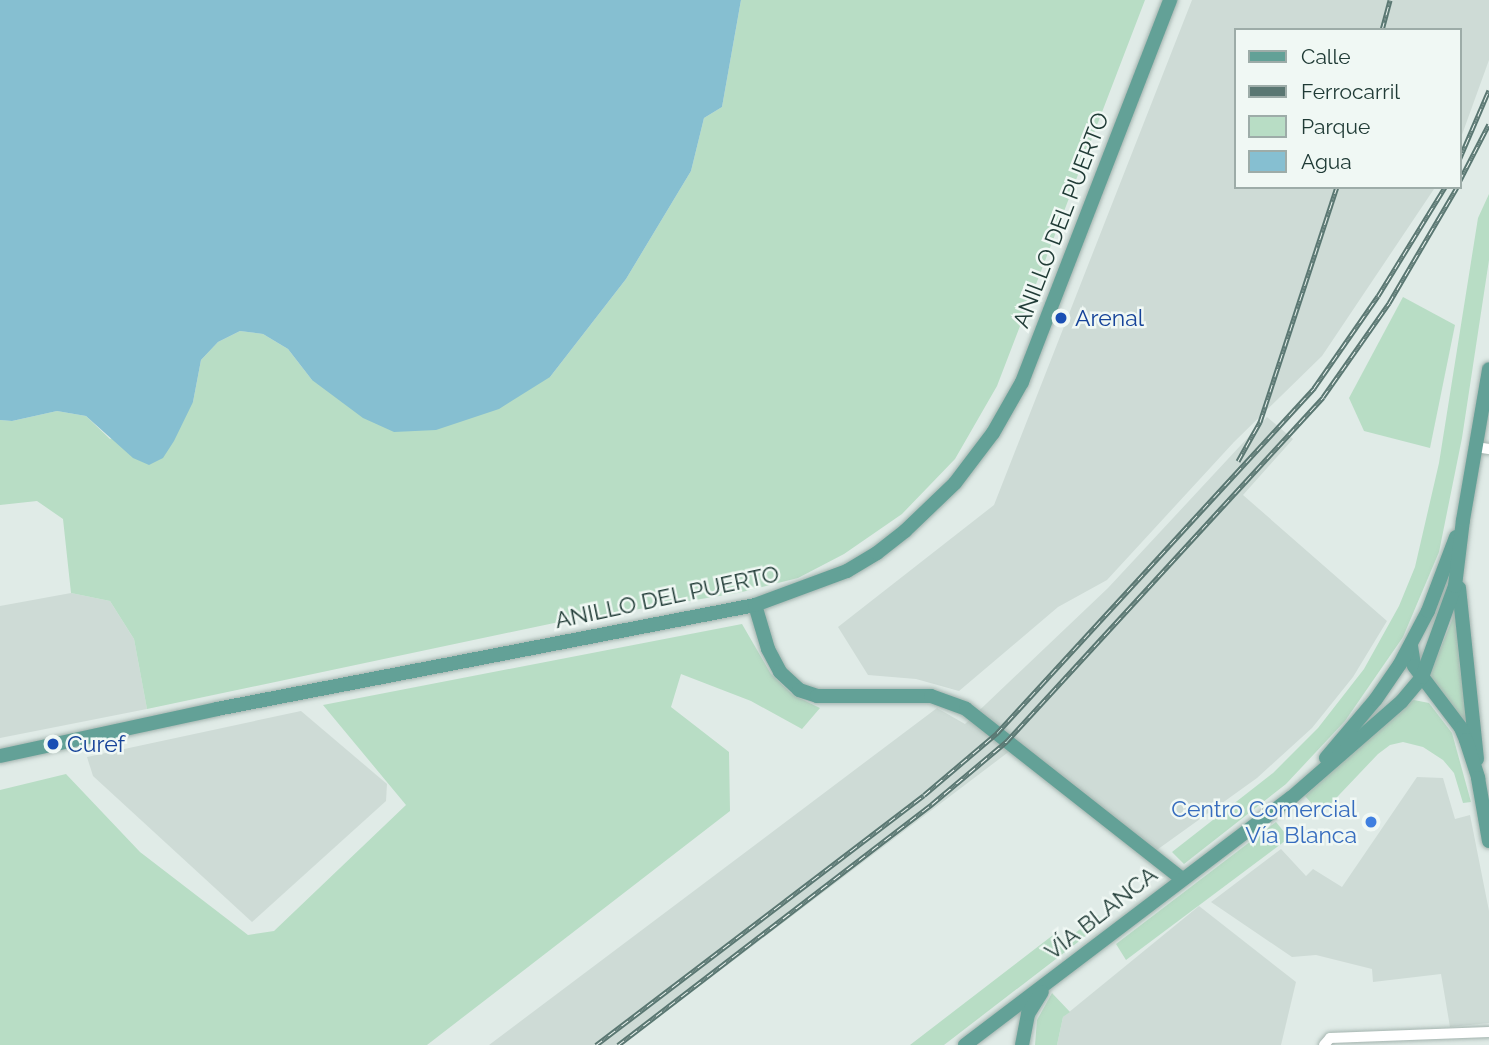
<!DOCTYPE html>
<meta charset="utf-8">
<style>
body{margin:0}
#map{position:relative;width:1489px;height:1045px;overflow:hidden;background:#e0ebe7;font-family:Raleway,sans-serif}
div>[style]{position:absolute}
[style*='--x']{left:calc(var(--x)*1px);top:calc(var(--y)*1px);width:calc(var(--w)*1px);rotate:calc(var(--a)*1deg)}
.built>*{inset:0;background:#cedbd6}
.green>*{inset:0;background:#b8ddc5}
.water>*{inset:0;background:#86bfd1}
.roads{filter:drop-shadow(0 0 2px #a3b3ae) drop-shadow(0 0 2px #a3b3ae)}
.minor>*{height:10px;margin:-5px;padding:0 5px;transform-origin:5px;border-radius:5px;background:#fff}
.major>*{height:14px;margin:-7px;padding:0 7px;transform-origin:7px;border-radius:7px;background:#63a197}
.rail>*{height:5px;margin-top:-2.5px;transform-origin:0;background:repeating-linear-gradient(90deg,#f0f8f4 0 8px,#5a7772 0 16px);box-sizing:border-box;border-block:2px solid #5a7772}
.dots>*{width:19px;height:19px;translate:-50% -50%;box-sizing:border-box;border:4px solid #f0f8f4;border-radius:50%}
span{translate:-50% -50%;white-space:nowrap;text-align:center;line-height:1.15;-webkit-text-stroke:5px #f0f8f4;paint-order:stroke}
.street-label{font-size:23px;color:#203b36}
.transit-label{font-size:23px;color:#164399}
.left{translate:0 -50%;text-align:left}
.shop-label{font-size:23px;color:#366cbe}
.right{translate:-100% -50%;text-align:right}
.legend{position:absolute;left:1234px;top:28px;width:228px;height:161px;box-sizing:border-box;background:#f0f8f4;border:2px solid #9daca8;margin:0;padding:9px 12px;list-style:none;font-size:21px;color:#203b36}
.legend li{display:flex;align-items:center;gap:14px;height:35px}
.legend b{width:35px;border:2px solid #9daca8}
</style>
<div id="map">
<div class="built">
<i style="clip-path:polygon(1192px 0,1489px 0,1489px 60px,1459px 143px,1459px 30px,1235px 30px,1235px 187px,1434px 189px,1322px 356px,1234px 442px,1107px 580px,1058px 607px,959px 691px,916px 679px,868px 675px,838px 627px,994px 505px)"></i>
<i style="clip-path:polygon(1267px 417px,1293px 439px,1243px 495px,1387px 621px,1353px 677px,1312px 728px,1257px 778px,1154px 852px,1019px 744px,622px 1045px,489px 1045px,937px 708px,965px 724px,1108px 588px)"></i>
<i style="clip-path:polygon(71px 593px,110px 601px,134px 639px,147px 709px,0 738px,0 606px)"></i>
<i style="clip-path:polygon(301px 711px,387px 784px,386px 801px,252px 922px,93px 776px,87px 757px)"></i>
<i style="clip-path:polygon(1417px 777px,1443px 778px,1455px 819px,1470px 815px,1489px 911px,1489px 1023px,1450px 1027px,1441px 974px,1373px 982px,1372px 969px,1316px 955px,1292px 957px,1211px 902px,1281px 849px,1306px 876px,1313px 869px,1342px 887px)"></i>
<i style="clip-path:polygon(1199px 906px,1296px 982px,1281px 1045px,1057px 1045px,1063px 1017px)"></i>
</div>
<div class="green">
<i style="clip-path:polygon(741px 0,1145px 0,997px 386px,955px 459px,902px 514px,844px 554px,798px 578px,738px 593px,559px 622px,147px 709px,134px 639px,110px 601px,71px 593px,63px 519px,37px 501px,0 505px,0 420px,12px 421px,57px 411px,86px 416px,110px 439px,193px 402px,201px 360px,218px 342px,240px 331px,263px 334px,288px 349px,312px 380px,550px 377px,626px 279px,691px 171px,704px 118px,722px 107px)"></i>
<i style="clip-path:polygon(1489px 194px,1489px 260px,1462px 438px,1439px 552px,1403px 637px,1345px 721px,1286px 784px,1184px 864px,1172px 852px,1273px 773px,1318px 728px,1364px 669px,1399px 606px,1415px 567px,1439px 463px,1478px 218px)"></i>
<i style="clip-path:polygon(1403px 297px,1455px 325px,1430px 448px,1364px 431px,1349px 398px)"></i>
<i style="clip-path:polygon(1455px 613px,1460px 670px,1472px 739px,1428px 678px)"></i>
<i style="clip-path:polygon(742px 624px,771px 674px,793px 695px,820px 708px,802px 729px,751px 701px,681px 674px,671px 707px,729px 752px,730px 811px,427px 1045px,0 1045px,0 790px,66px 774px,140px 852px,248px 935px,274px 931px,406px 805px,323px 705px)"></i>
<i style="clip-path:polygon(1414px 700px,1429px 703px,1452px 733px,1471px 802px,1463px 803px,1454px 773px,1443px 760px,1423px 747px,1403px 742px,1390px 745px,1378px 754px,1321px 814px,1305px 796px,1406px 703px)"></i>
<i style="clip-path:polygon(1276px 822px,1289px 838px,1126px 960px,1116px 944px)"></i>
<i style="clip-path:polygon(1098px 915px,1104px 922px,944px 1045px,910px 1045px,1057px 932px,1065px 941px)"></i>
<i style="clip-path:polygon(1052px 993px,1070px 1012px,1063px 1017px,1057px 1045px,1035px 1045px,1037px 1020px)"></i>
</div>
<div class="water">
<i style="clip-path:polygon(0 0,741px 0,722px 107px,704px 118px,691px 171px,626px 279px,550px 377px,499px 409px,436px 430px,394px 432px,363px 418px,312px 380px,288px 349px,263px 334px,240px 331px,218px 342px,201px 360px,193px 402px,174px 441px,163px 458px,149px 465px,133px 458px,86px 416px,57px 411px,12px 421px,0 420px)"></i>
</div>
<div class="roads">
<div class="minor">
<i style="--x:1476;--y:447;--w:13;--a:9"></i>
<i style="--x:1324;--y:1045;--w:9;--a:-49"></i>
<i style="--x:1330;--y:1038;--w:159;--a:-2.2"></i>
</div>
<div class="major">
<i style="--x:1459;--y:588;--w:172;--a:84"></i>
<i style="--x:755;--y:605;--w:46;--a:73.5"></i>
<i style="--x:768;--y:649;--w:26;--a:62"></i>
<i style="--x:780;--y:672;--w:26;--a:43"></i>
<i style="--x:799;--y:690;--w:19;--a:18"></i>
<i style="--x:817;--y:696;--w:114;--a:0"></i>
<i style="--x:931;--y:696;--w:37;--a:20"></i>
<i style="--x:966;--y:709;--w:275;--a:38.2"></i>
<i style="--x:1411;--y:646;--w:20;--a:81"></i>
<i style="--x:1414;--y:666;--w:78;--a:52.8"></i>
<i style="--x:1461;--y:728;--w:13;--a:67"></i>
<i style="--x:1466;--y:740;--w:40;--a:72"></i>
<i style="--x:1478;--y:778;--w:64;--a:80.1"></i>
<i style="--x:0;--y:756;--w:222;--a:-12.2"></i>
<i style="--x:217;--y:709;--w:548;--a:-10.94"></i>
<i style="--x:755;--y:605;--w:98;--a:-20.3"></i>
<i style="--x:847;--y:571;--w:35;--a:-31"></i>
<i style="--x:877;--y:553;--w:36;--a:-38"></i>
<i style="--x:905;--y:531;--w:69;--a:-43.8"></i>
<i style="--x:955;--y:483;--w:63;--a:-52.8"></i>
<i style="--x:993;--y:433;--w:59;--a:-60.4"></i>
<i style="--x:1022;--y:382;--w:410;--a:-68.8"></i>
<i style="--x:1326;--y:758;--w:77;--a:-49.7"></i>
<i style="--x:1376;--y:699;--w:42;--a:-55.6"></i>
<i style="--x:1400;--y:664;--w:60;--a:-62.2"></i>
<i style="--x:1428;--y:611;--w:79;--a:-69.3"></i>
<i style="--x:965;--y:1045;--w:409;--a:-37.2"></i>
<i style="--x:1291;--y:798;--w:147;--a:-41.1"></i>
<i style="--x:1402;--y:701;--w:31;--a:-50"></i>
<i style="--x:1422;--y:677;--w:97;--a:-70.1"></i>
<i style="--x:1455;--y:586;--w:66;--a:-83.1"></i>
<i style="--x:1463;--y:520;--w:153;--a:-80.2"></i>
<i style="--x:1022;--y:1045;--w:32;--a:-79"></i>
<i style="--x:1028;--y:1014;--w:26;--a:-58"></i>
</div>
</div>
<div class="rail">
<i style="--x:1382;--y:30;--w:31;--a:-75"></i>
<i style="--x:1459;--y:160;--w:76;--a:-66.8"></i>
<i style="--x:1459;--y:182;--w:65;--a:-62.7"></i>
<i style="--x:1238;--y:461;--w:45;--a:-60.6"></i>
<i style="--x:1260;--y:422;--w:247;--a:-71.9"></i>
<i style="--x:596;--y:1045;--w:412;--a:-37.3"></i>
<i style="--x:924;--y:795;--w:96;--a:-40.3"></i>
<i style="--x:997;--y:733;--w:469;--a:-47.4"></i>
<i style="--x:1314;--y:388;--w:112;--a:-55.2"></i>
<i style="--x:1378;--y:296;--w:128;--a:-58.4"></i>
<i style="--x:618;--y:1045;--w:396;--a:-37.5"></i>
<i style="--x:932;--y:804;--w:98;--a:-40"></i>
<i style="--x:1007;--y:741;--w:467;--a:-47.4"></i>
<i style="--x:1323;--y:397;--w:115;--a:-54.9"></i>
<i style="--x:1389;--y:303;--w:134;--a:-59.6"></i>
</div>
<div class="dots">
<i style="left:1061px;top:318px;background:#1a4fb4"></i>
<i style="left:53px;top:744px;background:#1a4fb4"></i>
<i style="left:1371px;top:822px;background:#3f7fe0"></i>
</div>
<div class="street-label">
<span style="left:1061px;top:220px;rotate:-69deg">ANILLO DEL PUERTO</span>
<span style="left:667px;top:597px;rotate:-12deg">ANILLO DEL PUERTO</span>
<span style="left:1101px;top:913px;rotate:-38deg">VÍA BLANCA</span>
</div>
<div class="transit-label">
<span class="left" style="left:1075px;top:318px">Arenal</span>
<span class="left" style="left:67px;top:744px">Curef</span>
</div>
<div class="shop-label">
<span class="right" style="left:1357px;top:822px">Centro Comercial<br>Vía Blanca</span>
</div>
<ul class="legend">
<li><b style="height:9px;background:#63a197"></b>Calle</li>
<li><b style="height:9px;background:#5a7772"></b>Ferrocarril</li>
<li><b style="height:19px;background:#b8ddc5"></b>Parque</li>
<li><b style="height:19px;background:#86bfd1"></b>Agua</li>
</ul>
</div>
